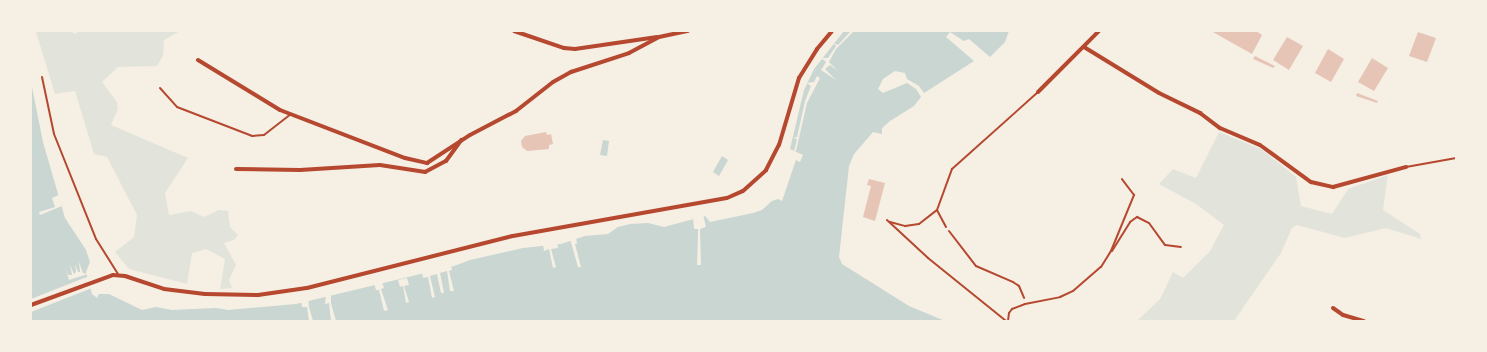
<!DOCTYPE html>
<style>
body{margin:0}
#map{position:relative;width:1487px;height:352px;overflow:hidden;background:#f6efe4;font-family:"DejaVu Sans",sans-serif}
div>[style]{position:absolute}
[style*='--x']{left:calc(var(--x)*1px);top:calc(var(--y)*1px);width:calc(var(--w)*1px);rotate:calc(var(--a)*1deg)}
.green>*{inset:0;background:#e2e4dc}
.water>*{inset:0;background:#c9d6d2}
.pier>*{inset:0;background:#f6efe4}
.building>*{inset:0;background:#e6c5b7}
.path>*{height:2px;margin:-1px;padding:0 1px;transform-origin:1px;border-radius:1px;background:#b5482f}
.service>*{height:2px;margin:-1px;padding:0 1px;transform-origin:1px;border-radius:1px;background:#b5482f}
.minor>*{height:4px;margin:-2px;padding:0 2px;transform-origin:2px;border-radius:2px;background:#b5482f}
span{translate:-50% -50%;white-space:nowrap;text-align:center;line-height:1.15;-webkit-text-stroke:4px #f6efe4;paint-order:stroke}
.frame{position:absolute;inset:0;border:32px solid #f6efe4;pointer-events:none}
</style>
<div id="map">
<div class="green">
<i style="clip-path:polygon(38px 31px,69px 31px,76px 34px,78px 31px,180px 31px,164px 40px,163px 56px,157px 66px,118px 67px,102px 82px,117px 102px,118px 109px,111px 125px,188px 158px,165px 193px,169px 215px,191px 211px,204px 217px,219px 210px,228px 211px,230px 227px,238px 235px,234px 240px,224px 243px,236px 265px,229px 280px,232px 288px,220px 289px,225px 259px,206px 249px,192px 253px,187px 284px,129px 269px,115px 252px,134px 237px,137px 215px,107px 157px,94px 154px,75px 91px,55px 94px,36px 32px)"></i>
<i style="clip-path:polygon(1219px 132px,1261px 149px,1296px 177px,1301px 206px,1332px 214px,1348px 189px,1388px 175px,1383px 210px,1420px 234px,1421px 239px,1386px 228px,1345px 238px,1297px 225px,1292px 228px,1281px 253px,1234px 321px,1137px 321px,1160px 299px,1173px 272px,1183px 278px,1210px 251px,1224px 225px,1196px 204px,1159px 184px,1173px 169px,1196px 178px)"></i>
</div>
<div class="water">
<i style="clip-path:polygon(844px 31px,1009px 31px,1005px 42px,990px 57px,969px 39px,964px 41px,950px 32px,946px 37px,974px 61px,924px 93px,919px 86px,907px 79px,905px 73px,895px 71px,883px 79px,878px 89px,883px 93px,907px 83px,916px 89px,921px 97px,914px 106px,890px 121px,882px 128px,882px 134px,873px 132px,854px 154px,849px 166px,839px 257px,842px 264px,909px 306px,945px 321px,31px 321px,31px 82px,43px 142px,65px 218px,86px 250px,90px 262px,86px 272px,92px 294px,97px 298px,99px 294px,109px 294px,142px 310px,156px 307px,172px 310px,216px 308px,228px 310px,296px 304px,454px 266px,470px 260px,523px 248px,561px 244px,585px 236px,608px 234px,618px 227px,630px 224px,648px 223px,664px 227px,705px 216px,710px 222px,753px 213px,762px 210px,772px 201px,778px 199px,782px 201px,796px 160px,800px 162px,803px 155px,790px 149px,804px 90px,814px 69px)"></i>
<i style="clip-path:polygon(603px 140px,609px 141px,607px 156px,600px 155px)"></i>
<i style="clip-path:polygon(722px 156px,728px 160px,719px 176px,713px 172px)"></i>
</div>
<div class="pier">
<i style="clip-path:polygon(851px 31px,854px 31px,836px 49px,829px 62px,838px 71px,830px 65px,825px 69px,836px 80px,821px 70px,826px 62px,821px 58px,828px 58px,836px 46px,833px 43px,838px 45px)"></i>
<i style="clip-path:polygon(817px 76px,820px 78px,807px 103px,796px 151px,794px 151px,797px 139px,793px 138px,797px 137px,805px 101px,811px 86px,807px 83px,814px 82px)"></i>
<i style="clip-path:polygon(61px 194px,62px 206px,40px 215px,39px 212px,55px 207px,52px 198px)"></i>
<i style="clip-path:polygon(703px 214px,706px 227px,700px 229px,701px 265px,697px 265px,698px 234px,698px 229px,694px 229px,693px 217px)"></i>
<i style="clip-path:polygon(576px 237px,577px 244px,575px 244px,581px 267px,578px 267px,570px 239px)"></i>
<i style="clip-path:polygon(557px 242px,558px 248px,551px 249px,556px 267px,553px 268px,549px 249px,544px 251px,543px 244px)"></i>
<i style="clip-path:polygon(79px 262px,83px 273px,88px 274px,69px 280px,65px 267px,68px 275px,72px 275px,70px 265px,74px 274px,76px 272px,75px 264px,78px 272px,80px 272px)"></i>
<i style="clip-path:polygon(451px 266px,452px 270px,449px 271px,454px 291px,450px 291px,447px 271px,440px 273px,444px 293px,441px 293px,437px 274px,430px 276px,435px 297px,432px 298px,428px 277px,423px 278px,422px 272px)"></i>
<i style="clip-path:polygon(89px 276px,92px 288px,31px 312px,31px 299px)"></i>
<i style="clip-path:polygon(407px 278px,409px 285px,404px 286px,409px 302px,406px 303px,403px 286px,400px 287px,398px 280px)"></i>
<i style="clip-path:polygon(382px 282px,384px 288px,381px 289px,388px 310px,384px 311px,379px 290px,376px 290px,374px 283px)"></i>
<i style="clip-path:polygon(331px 293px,331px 303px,336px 321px,331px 321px,329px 303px,325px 304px,326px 294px)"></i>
<i style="clip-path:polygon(308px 298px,309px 307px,313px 321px,309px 321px,307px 307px,302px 307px,301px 301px)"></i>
</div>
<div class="building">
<i style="clip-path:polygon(1211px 31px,1256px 31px,1262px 35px,1252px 54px)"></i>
<i style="clip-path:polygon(1418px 32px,1436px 38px,1427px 62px,1409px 56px)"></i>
<i style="clip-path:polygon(1287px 37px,1303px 46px,1289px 70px,1273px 60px)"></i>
<i style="clip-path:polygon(1328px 49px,1344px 59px,1331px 82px,1315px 73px)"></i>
<i style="clip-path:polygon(1255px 56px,1275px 66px,1273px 68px,1253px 59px)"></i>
<i style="clip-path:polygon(1372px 58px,1388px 68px,1374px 91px,1358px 82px)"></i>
<i style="clip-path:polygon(1357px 93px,1378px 101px,1377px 103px,1356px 96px)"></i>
<i style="clip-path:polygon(546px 132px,547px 135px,551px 134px,553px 144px,549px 145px,549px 149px,527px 151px,522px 147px,521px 141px,525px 136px)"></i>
<i style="clip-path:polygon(869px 179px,885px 183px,875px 221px,863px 217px,871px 186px,867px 185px)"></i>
</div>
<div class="path">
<i style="--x:949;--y:231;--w:44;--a:52.4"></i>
<i style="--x:976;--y:266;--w:40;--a:23.4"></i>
<i style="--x:1013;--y:282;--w:7;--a:34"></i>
<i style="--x:1019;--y:286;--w:13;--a:67"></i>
</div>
<div class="service">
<i style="--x:42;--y:77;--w:58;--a:78.1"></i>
<i style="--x:54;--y:134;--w:113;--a:68.2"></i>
<i style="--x:96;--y:239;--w:41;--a:57.8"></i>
<i style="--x:160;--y:88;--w:25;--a:48"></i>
<i style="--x:177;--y:107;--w:80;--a:21.1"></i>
<i style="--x:252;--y:136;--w:12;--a:-5"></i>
<i style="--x:264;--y:135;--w:33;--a:-38"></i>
<i style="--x:1406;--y:167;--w:51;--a:-10.2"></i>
<i style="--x:887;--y:220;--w:56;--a:42.8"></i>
<i style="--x:928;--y:258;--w:100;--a:38.9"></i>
<i style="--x:890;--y:222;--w:16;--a:15"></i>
<i style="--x:905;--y:226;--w:14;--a:-8"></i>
<i style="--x:919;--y:224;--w:23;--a:-38"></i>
<i style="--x:946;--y:227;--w:19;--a:-118"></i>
<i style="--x:937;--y:210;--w:44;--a:-69.9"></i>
<i style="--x:952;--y:169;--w:115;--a:-41.8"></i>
<i style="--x:1112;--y:251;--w:34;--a:-58"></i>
<i style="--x:1130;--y:222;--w:9;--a:-36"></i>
<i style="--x:1137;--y:217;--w:13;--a:27"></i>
<i style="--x:1149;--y:223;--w:27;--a:54"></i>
<i style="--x:1165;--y:245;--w:16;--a:7"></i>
<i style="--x:1008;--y:321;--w:8;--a:-83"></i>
<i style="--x:1009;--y:313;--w:5;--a:-53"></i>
<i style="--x:1012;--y:309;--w:14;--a:-21"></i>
<i style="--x:1025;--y:304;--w:36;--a:-11"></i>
<i style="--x:1060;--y:297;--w:14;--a:-25"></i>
<i style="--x:1073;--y:291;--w:37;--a:-41"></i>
<i style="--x:1101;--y:267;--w:19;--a:-58"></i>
<i style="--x:1111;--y:251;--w:61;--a:-67.7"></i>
<i style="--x:1134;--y:195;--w:20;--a:-127"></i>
</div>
<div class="minor">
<i style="--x:514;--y:31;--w:53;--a:18.8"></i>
<i style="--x:564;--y:48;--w:11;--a:5"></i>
<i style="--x:575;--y:49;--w:83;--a:-8.3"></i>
<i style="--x:1084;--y:47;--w:88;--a:31.5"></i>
<i style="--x:1159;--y:93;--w:46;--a:26"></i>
<i style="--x:1200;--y:113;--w:25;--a:37"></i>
<i style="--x:1220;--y:128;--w:43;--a:23"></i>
<i style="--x:1260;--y:145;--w:63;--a:36"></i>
<i style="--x:1311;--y:182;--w:23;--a:13"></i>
<i style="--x:1333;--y:187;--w:76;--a:-15.3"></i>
<i style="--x:198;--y:60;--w:96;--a:31.4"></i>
<i style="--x:280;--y:110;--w:134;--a:21"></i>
<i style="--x:405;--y:158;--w:23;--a:13"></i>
<i style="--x:427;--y:163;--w:51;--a:-33.1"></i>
<i style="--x:470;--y:135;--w:52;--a:-27.6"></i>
<i style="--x:516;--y:111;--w:47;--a:-38.1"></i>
<i style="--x:553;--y:82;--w:21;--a:-29"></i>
<i style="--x:571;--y:72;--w:61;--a:-18.1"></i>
<i style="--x:629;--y:53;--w:34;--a:-28"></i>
<i style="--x:659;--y:37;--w:30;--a:-12"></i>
<i style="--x:1038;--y:92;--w:86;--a:-45"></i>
<i style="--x:236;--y:169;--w:64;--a:0.9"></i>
<i style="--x:300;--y:170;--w:80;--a:-3.6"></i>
<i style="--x:380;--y:165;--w:46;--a:8.8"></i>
<i style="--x:425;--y:172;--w:24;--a:-28"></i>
<i style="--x:446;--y:161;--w:26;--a:-54"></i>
<i style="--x:31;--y:305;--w:87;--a:-20.1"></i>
<i style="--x:113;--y:275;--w:12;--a:5"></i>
<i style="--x:125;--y:276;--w:41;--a:18.4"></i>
<i style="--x:164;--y:289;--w:41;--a:7"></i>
<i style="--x:205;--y:294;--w:53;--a:1.1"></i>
<i style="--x:258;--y:295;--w:49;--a:-8.1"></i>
<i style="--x:307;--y:288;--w:212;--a:-14.2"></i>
<i style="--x:513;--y:236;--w:217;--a:-10.1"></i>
<i style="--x:727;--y:198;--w:17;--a:-24"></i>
<i style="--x:743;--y:191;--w:31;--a:-42"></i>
<i style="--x:766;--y:170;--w:28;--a:-63"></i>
<i style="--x:779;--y:145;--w:70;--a:-73.4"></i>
<i style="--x:799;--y:78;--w:34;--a:-58"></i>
<i style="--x:817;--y:49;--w:23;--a:-50"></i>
<i style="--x:1333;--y:308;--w:12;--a:35"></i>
<i style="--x:1343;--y:315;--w:22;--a:16"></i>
</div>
<div class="frame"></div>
</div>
